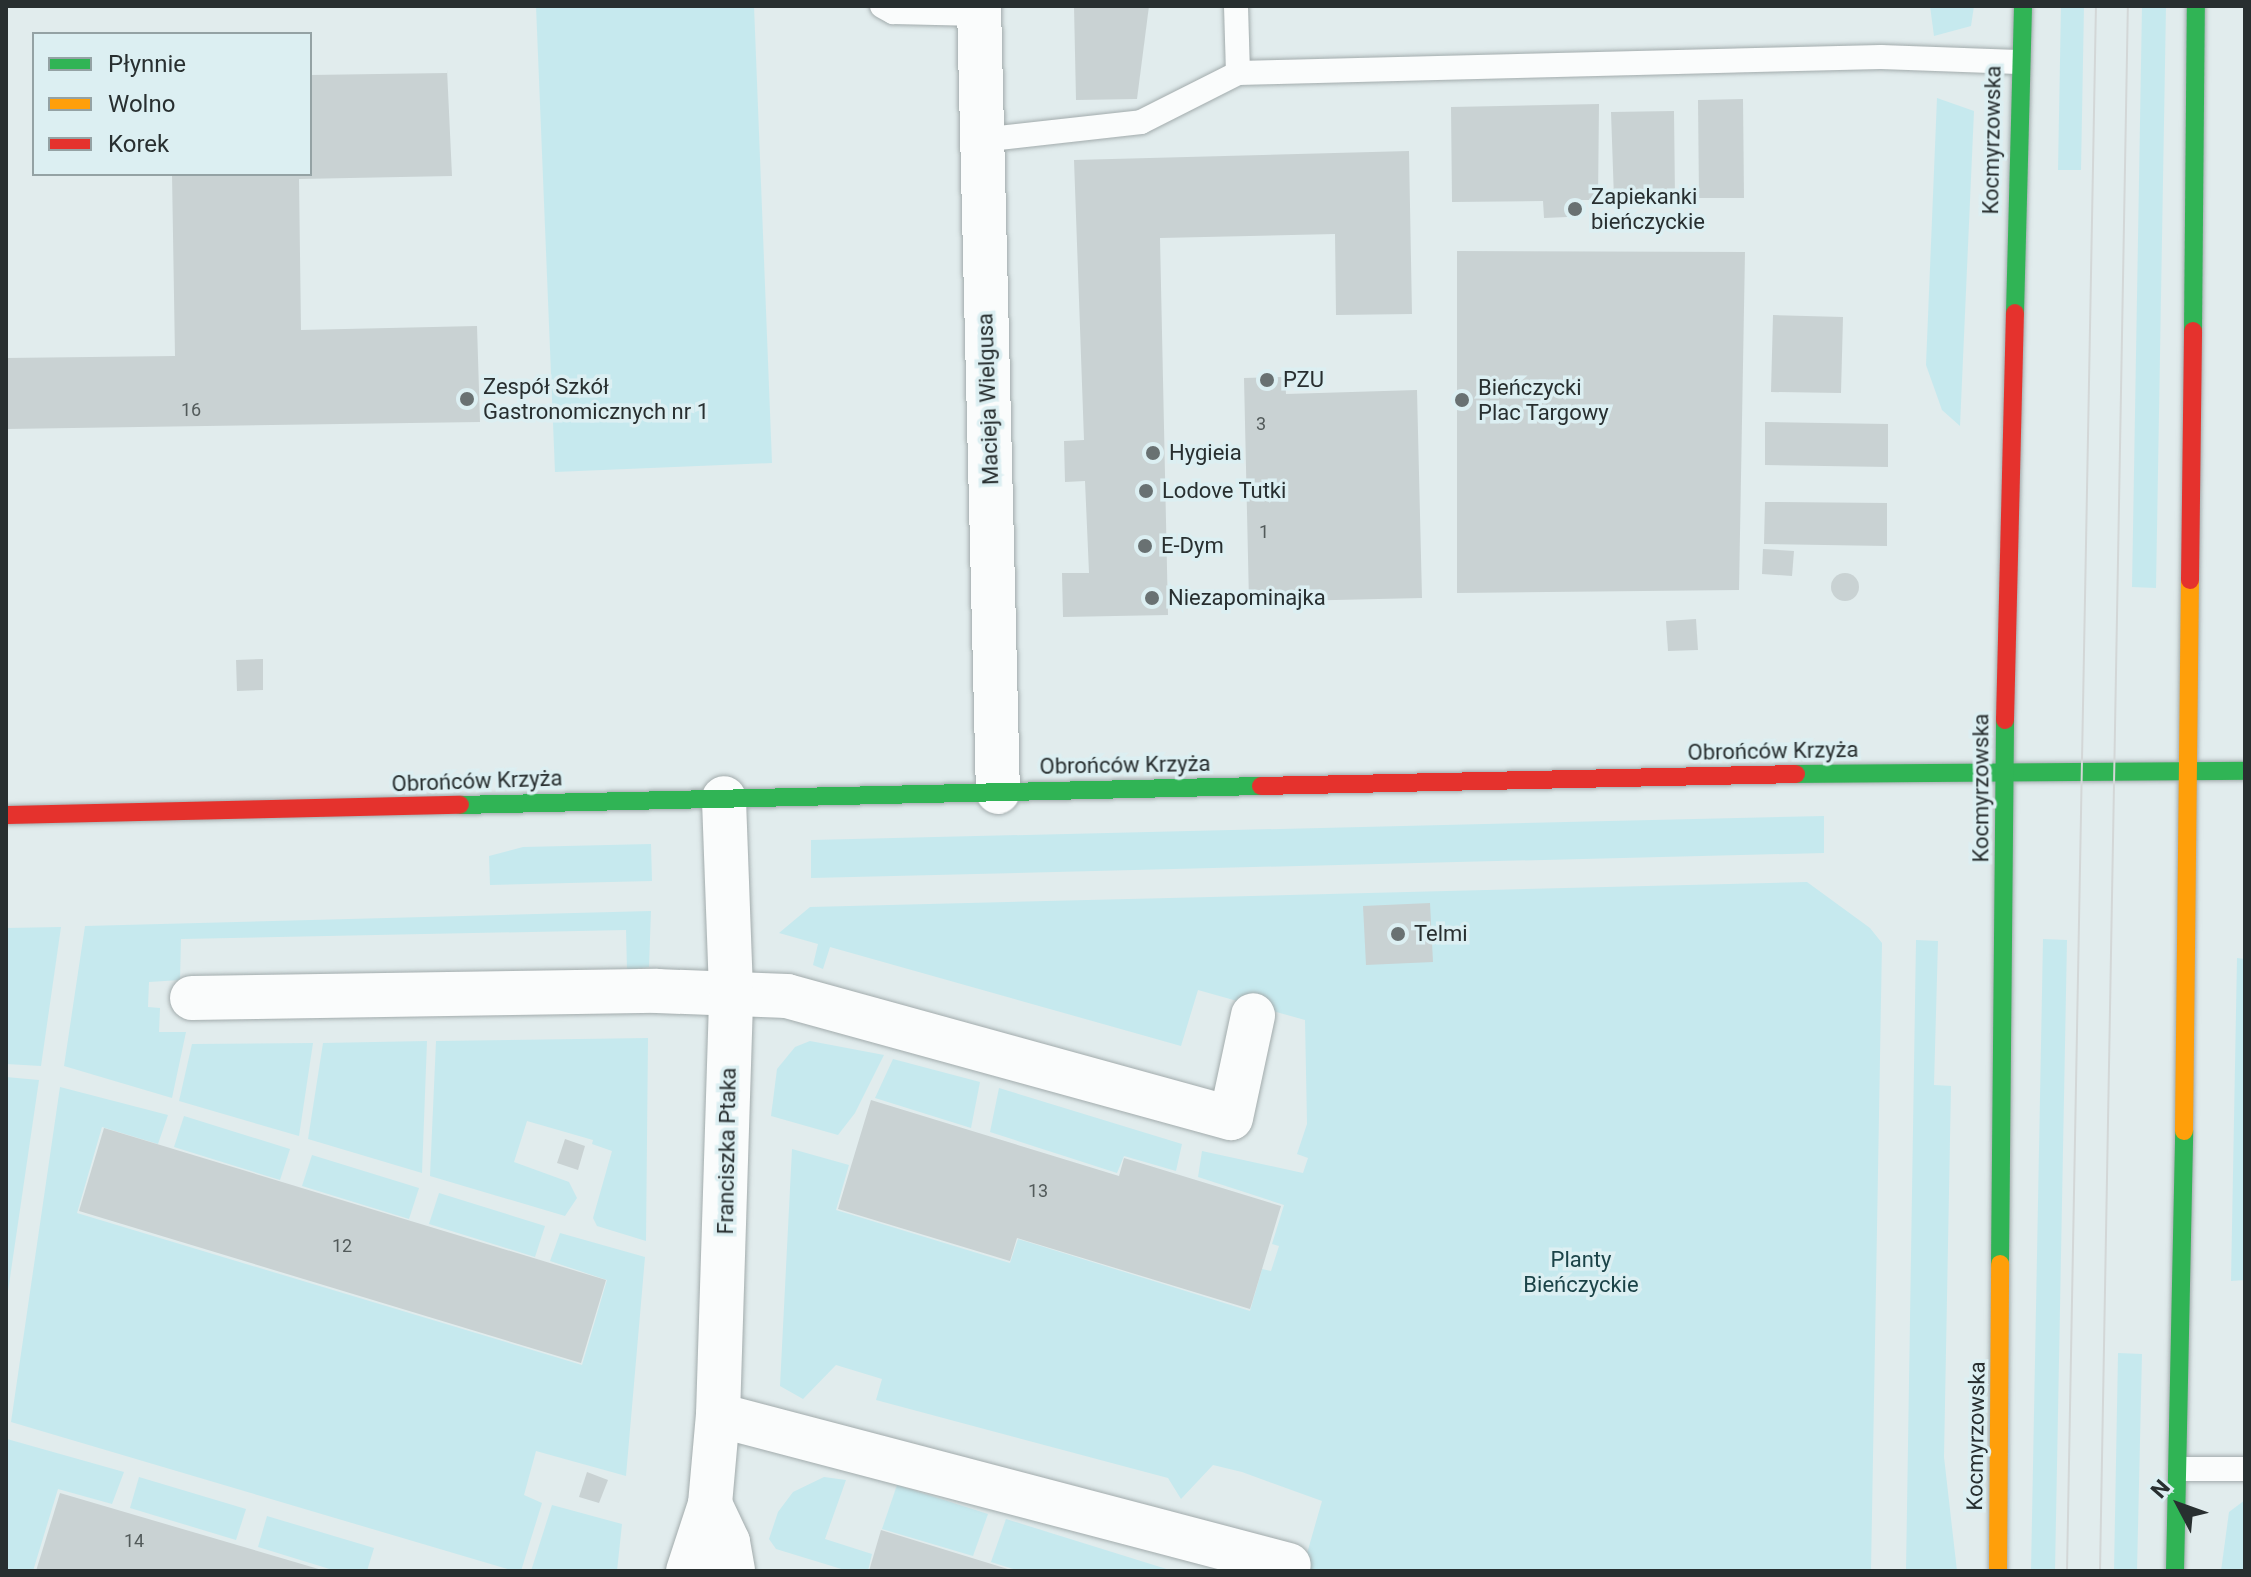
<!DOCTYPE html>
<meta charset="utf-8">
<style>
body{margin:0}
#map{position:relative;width:2251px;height:1577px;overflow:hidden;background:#e1eced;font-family:Roboto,sans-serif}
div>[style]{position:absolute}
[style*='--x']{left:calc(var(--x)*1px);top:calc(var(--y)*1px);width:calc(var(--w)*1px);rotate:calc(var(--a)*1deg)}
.green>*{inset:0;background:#c6e9ee}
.building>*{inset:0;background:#c9d2d3}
.round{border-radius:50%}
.roads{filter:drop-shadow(0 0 2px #a2abac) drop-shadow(0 0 2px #a2abac)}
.lane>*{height:24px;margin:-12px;padding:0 12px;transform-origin:12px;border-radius:12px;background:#fafcfc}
.street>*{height:44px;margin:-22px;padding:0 22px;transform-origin:22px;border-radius:22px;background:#fafcfc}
.fast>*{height:18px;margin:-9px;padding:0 9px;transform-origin:9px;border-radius:9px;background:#30b455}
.slow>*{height:18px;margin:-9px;padding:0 9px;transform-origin:9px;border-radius:9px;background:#ff9f0a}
.jam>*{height:18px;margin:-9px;padding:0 9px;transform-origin:9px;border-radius:9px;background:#e5322d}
.tram>*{height:2px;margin:-1px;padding:0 1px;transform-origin:1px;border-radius:1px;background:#d3d7d7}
.dots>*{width:22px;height:22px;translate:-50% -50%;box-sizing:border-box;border:4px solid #dceff2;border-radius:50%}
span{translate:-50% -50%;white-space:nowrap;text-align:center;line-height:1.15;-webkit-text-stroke:7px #dceff2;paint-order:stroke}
.number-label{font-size:18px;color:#525a5a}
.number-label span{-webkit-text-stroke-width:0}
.street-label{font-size:22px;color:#282f30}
.poi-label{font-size:22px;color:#282f30}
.left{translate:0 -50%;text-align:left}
.park-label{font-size:22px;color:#1b4348}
.frame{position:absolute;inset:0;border:8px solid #282f30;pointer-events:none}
.legend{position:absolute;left:32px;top:32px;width:280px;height:144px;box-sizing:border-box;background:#dceff2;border:2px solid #94a2a4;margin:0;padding:10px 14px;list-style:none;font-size:24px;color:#282f30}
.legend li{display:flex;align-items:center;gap:16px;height:40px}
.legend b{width:40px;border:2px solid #94a2a4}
.north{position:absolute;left:2139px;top:1465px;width:80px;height:80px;-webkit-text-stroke:6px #dceff2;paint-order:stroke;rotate:311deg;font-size:22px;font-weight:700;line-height:32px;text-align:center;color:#282f30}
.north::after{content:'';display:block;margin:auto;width:28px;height:36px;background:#282f30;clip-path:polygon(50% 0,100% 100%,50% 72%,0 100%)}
</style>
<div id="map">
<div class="green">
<i style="clip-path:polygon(536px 6px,754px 6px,772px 463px,555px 472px)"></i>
<i style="clip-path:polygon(1930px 6px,1974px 6px,1971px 26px,1934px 36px)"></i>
<i style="clip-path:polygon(2061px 6px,2084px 6px,2081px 170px,2058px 170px)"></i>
<i style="clip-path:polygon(2142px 6px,2166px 6px,2156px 588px,2132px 587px)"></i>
<i style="clip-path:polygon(1937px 98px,1974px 111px,1960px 426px,1942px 410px,1926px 365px)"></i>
<i style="clip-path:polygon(1824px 816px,1824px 853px,811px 878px,811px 840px)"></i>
<i style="clip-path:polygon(651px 844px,652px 881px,490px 885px,489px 856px,523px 847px)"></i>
<i style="clip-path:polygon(1807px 882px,1870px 928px,1882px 943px,1871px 1571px,1302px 1571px,1322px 1501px,1242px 1472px,1213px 1465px,1181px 1499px,1168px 1478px,876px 1400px,882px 1379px,836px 1365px,803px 1399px,780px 1386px,792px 1149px,849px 1165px,836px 1210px,1010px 1263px,1018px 1239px,1250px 1311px,1262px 1269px,1271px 1271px,1279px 1246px,1272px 1244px,1284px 1205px,1198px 1177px,1202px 1151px,1303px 1173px,1308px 1158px,1297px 1154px,1307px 1124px,1305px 1020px,1198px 990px,1181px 1046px,830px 947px,823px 969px,813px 965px,818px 944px,779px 933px,810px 907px)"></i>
<i style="clip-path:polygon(651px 911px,649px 967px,627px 970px,626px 930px,181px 939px,180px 980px,149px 982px,148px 1007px,160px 1008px,159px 1032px,186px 1032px,172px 1098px,64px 1066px,85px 926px)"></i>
<i style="clip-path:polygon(61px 927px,41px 1066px,6px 1064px,6px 928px)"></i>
<i style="clip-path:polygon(2043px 939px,2067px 940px,2055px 1571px,2031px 1571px)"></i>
<i style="clip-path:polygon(1916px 940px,1938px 941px,1934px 1085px,1951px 1086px,1944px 1457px,1957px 1571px,1906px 1571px)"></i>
<i style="clip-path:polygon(2237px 958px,2245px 959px,2245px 1280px,2231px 1281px)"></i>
<i style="clip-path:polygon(648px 1038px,646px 1241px,597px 1226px,593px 1218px,612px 1151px,592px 1144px,593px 1140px,527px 1121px,514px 1162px,569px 1182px,577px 1198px,565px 1216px,430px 1176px,436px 1041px)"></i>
<i style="clip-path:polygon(427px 1041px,422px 1173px,308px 1139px,323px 1043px)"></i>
<i style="clip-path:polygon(810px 1041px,884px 1055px,855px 1113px,838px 1135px,771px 1116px,777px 1069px,795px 1047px)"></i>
<i style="clip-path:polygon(313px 1043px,299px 1136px,179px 1101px,192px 1044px)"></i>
<i style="clip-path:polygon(893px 1059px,980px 1082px,971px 1128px,875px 1098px)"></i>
<i style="clip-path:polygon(6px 1077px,39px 1080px,6px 1305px)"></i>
<i style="clip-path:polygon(60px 1087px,168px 1115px,158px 1144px,102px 1127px,77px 1213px,582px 1365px,607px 1280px,550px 1261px,560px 1233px,645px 1257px,626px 1476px,536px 1451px,524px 1495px,542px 1503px,521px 1571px,514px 1571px,11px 1422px)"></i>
<i style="clip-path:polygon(999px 1088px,1182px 1144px,1176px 1171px,1124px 1156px,1117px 1173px,990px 1132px)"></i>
<i style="clip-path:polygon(184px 1116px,290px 1149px,280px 1180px,174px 1147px)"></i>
<i style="clip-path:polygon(312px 1155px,419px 1188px,409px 1219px,302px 1186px)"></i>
<i style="clip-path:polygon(439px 1193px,545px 1226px,535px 1257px,429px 1224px)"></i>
<i style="clip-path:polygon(2118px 1353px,2142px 1354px,2137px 1571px,2114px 1571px)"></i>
<i style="clip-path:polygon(7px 1439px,124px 1472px,112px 1504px,58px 1489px,33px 1571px,6px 1571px)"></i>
<i style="clip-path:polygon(139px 1477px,246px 1509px,236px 1540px,130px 1508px)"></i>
<i style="clip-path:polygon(824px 1477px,846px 1480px,825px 1539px,872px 1554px,868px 1571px,848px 1571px,776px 1549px,769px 1539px,778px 1512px,793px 1492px)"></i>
<i style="clip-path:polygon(897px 1485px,988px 1514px,973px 1556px,882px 1529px)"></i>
<i style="clip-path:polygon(2245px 1500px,2245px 1571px,2221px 1571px,2229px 1512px)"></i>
<i style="clip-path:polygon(552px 1505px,622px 1524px,617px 1571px,531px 1571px)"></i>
<i style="clip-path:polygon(267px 1516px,374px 1548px,367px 1571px,336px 1571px,258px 1547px)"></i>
<i style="clip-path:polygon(1006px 1519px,1173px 1571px,1020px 1571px,991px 1562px)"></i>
</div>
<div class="building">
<i style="clip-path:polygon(1074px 6px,1149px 6px,1137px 99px,1076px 100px)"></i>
<i style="clip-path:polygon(447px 69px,452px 176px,299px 179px,301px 330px,477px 326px,480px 422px,6px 429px,6px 358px,175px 356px,172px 174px,310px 174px,310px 75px,447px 73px)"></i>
<i style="clip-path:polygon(1743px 99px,1744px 198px,1699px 198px,1698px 100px)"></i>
<i style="clip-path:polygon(1599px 104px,1598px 200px,1574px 200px,1575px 209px,1567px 217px,1544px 218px,1543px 201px,1452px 202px,1451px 107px)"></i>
<i style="clip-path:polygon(1674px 111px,1675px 198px,1648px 199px,1648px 205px,1636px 205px,1636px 199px,1614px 199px,1611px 112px)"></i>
<i style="clip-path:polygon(1409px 151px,1412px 314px,1336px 315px,1335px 234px,1160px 238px,1168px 615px,1063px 617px,1062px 573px,1089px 573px,1085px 481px,1065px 482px,1064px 441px,1084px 440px,1074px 160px)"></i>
<i style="clip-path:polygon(1457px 251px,1745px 252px,1739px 590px,1457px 593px)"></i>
<i style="clip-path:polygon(1773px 315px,1843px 317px,1841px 393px,1771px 392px)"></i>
<i style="clip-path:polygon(1285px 377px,1286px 394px,1417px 390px,1422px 598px,1249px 602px,1244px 378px)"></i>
<i style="clip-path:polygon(1765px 422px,1888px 424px,1888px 467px,1765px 465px)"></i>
<i style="clip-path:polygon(1765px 502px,1887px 503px,1887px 546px,1764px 544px)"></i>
<i style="clip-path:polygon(1763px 549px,1794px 551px,1792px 576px,1762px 574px)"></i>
<i class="round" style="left:1831px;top:573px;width:28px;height:28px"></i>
<i style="clip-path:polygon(1696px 619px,1698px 650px,1668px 651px,1666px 621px)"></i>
<i style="clip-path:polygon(263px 659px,263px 690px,237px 691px,236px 660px)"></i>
<i style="clip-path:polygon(1430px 903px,1433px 962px,1366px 965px,1363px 906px)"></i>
<i style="clip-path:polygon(871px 1100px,1119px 1176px,1124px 1158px,1281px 1206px,1250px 1309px,1017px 1238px,1010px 1261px,838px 1209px)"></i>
<i style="clip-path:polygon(104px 1128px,606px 1280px,581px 1363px,79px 1211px)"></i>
<i style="clip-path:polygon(565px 1139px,585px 1146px,578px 1170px,557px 1163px)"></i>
<i style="clip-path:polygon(587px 1472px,608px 1480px,599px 1503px,579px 1497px)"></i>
<i style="clip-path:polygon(60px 1493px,322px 1570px,322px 1571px,36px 1571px)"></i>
<i style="clip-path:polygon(881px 1530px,1011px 1570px,1011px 1571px,869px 1571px)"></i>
</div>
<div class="roads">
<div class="lane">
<i style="--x:882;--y:6;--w:13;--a:29"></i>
<i style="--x:893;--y:12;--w:86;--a:1.3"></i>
<i style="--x:1236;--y:6;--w:67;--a:88.3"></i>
<i style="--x:981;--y:140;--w:161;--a:-6.4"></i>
<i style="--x:1141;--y:122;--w:109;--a:-26.8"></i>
<i style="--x:1238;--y:73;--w:643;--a:-1.43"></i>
<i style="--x:1881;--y:57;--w:137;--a:2.1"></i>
<i style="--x:2181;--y:1469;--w:64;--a:0"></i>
</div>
<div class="street">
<i style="--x:979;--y:6;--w:786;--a:88.62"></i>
<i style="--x:192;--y:998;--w:465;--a:-0.9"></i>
<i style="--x:657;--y:991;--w:130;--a:2.2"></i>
<i style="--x:787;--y:996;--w:460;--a:15.4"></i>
<i style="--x:1231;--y:1118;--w:105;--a:-77.9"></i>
<i style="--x:718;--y:1415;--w:590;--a:14.72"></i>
<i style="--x:710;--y:1504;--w:42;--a:64.7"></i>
<i style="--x:728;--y:1542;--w:29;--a:80"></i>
<i style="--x:688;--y:1571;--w:71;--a:-71.8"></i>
<i style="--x:710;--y:1504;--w:89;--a:-84.9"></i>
<i style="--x:718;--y:1415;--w:424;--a:-88.2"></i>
<i style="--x:731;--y:991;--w:193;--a:-92.1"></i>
</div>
<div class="fast">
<i style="--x:2015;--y:313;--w:307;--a:-88.5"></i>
<i style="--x:2193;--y:331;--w:325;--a:-89.5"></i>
<i style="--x:1796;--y:774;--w:449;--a:-0.4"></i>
<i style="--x:460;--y:805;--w:801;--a:-1.36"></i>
<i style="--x:2000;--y:1264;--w:544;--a:-89.47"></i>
<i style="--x:2175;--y:1571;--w:440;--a:-88.8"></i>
</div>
<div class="slow">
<i style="--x:2184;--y:1131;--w:551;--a:-89.38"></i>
<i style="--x:1998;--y:1571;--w:307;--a:-89.6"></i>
</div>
<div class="jam">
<i style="--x:2190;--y:580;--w:249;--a:-89.3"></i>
<i style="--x:2005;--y:720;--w:407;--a:-88.6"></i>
<i style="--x:1261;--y:786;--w:535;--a:-1.28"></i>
<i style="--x:6;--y:815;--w:454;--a:-1.3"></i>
</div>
</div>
<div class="tram">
<i style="--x:2067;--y:1571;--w:1565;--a:-88.94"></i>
<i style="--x:2100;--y:1571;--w:1565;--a:-88.98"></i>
</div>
<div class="dots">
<i style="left:1575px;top:209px;background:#697172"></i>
<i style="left:1267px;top:380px;background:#697172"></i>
<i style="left:467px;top:399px;background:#697172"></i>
<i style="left:1462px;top:400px;background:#697172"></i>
<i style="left:1153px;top:453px;background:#697172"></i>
<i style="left:1146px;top:491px;background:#697172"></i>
<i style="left:1145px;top:546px;background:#697172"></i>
<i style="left:1152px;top:598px;background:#697172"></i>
<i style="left:1398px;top:934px;background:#697172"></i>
</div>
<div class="number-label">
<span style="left:191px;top:410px">16</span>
<span style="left:1261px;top:424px">3</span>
<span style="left:1264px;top:532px">1</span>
<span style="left:1038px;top:1191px">13</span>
<span style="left:342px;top:1246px">12</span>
<span style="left:134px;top:1541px">14</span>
</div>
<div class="street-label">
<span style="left:1992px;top:140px;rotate:-89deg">Kocmyrzowska</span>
<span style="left:988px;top:399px;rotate:-92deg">Macieja Wielgusa</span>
<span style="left:1773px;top:751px;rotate:-1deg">Obrońców Krzyża</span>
<span style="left:1125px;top:765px;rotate:-1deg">Obrońców Krzyża</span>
<span style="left:477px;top:781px;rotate:-2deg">Obrońców Krzyża</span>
<span style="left:1981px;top:788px;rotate:-90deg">Kocmyrzowska</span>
<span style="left:727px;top:1151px;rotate:-89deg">Franciszka Ptaka</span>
<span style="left:1976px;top:1436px;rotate:-89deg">Kocmyrzowska</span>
</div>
<div class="poi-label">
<span class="left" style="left:1591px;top:209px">Zapiekanki<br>bieńczyckie</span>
<span class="left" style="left:1283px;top:380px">PZU</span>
<span class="left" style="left:483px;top:399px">Zespół Szkół<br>Gastronomicznych nr 1</span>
<span class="left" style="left:1478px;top:400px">Bieńczycki<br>Plac Targowy</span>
<span class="left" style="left:1169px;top:453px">Hygieia</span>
<span class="left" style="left:1162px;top:491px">Lodove Tutki</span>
<span class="left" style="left:1161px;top:546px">E-Dym</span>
<span class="left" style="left:1168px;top:598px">Niezapominajka</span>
<span class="left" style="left:1414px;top:934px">Telmi</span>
</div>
<div class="park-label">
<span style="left:1581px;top:1272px">Planty<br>Bieńczyckie</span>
</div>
<div class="frame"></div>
<ul class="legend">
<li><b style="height:10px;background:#30b455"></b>Płynnie</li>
<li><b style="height:10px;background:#ff9f0a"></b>Wolno</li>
<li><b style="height:10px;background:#e5322d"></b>Korek</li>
</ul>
<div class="north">N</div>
</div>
